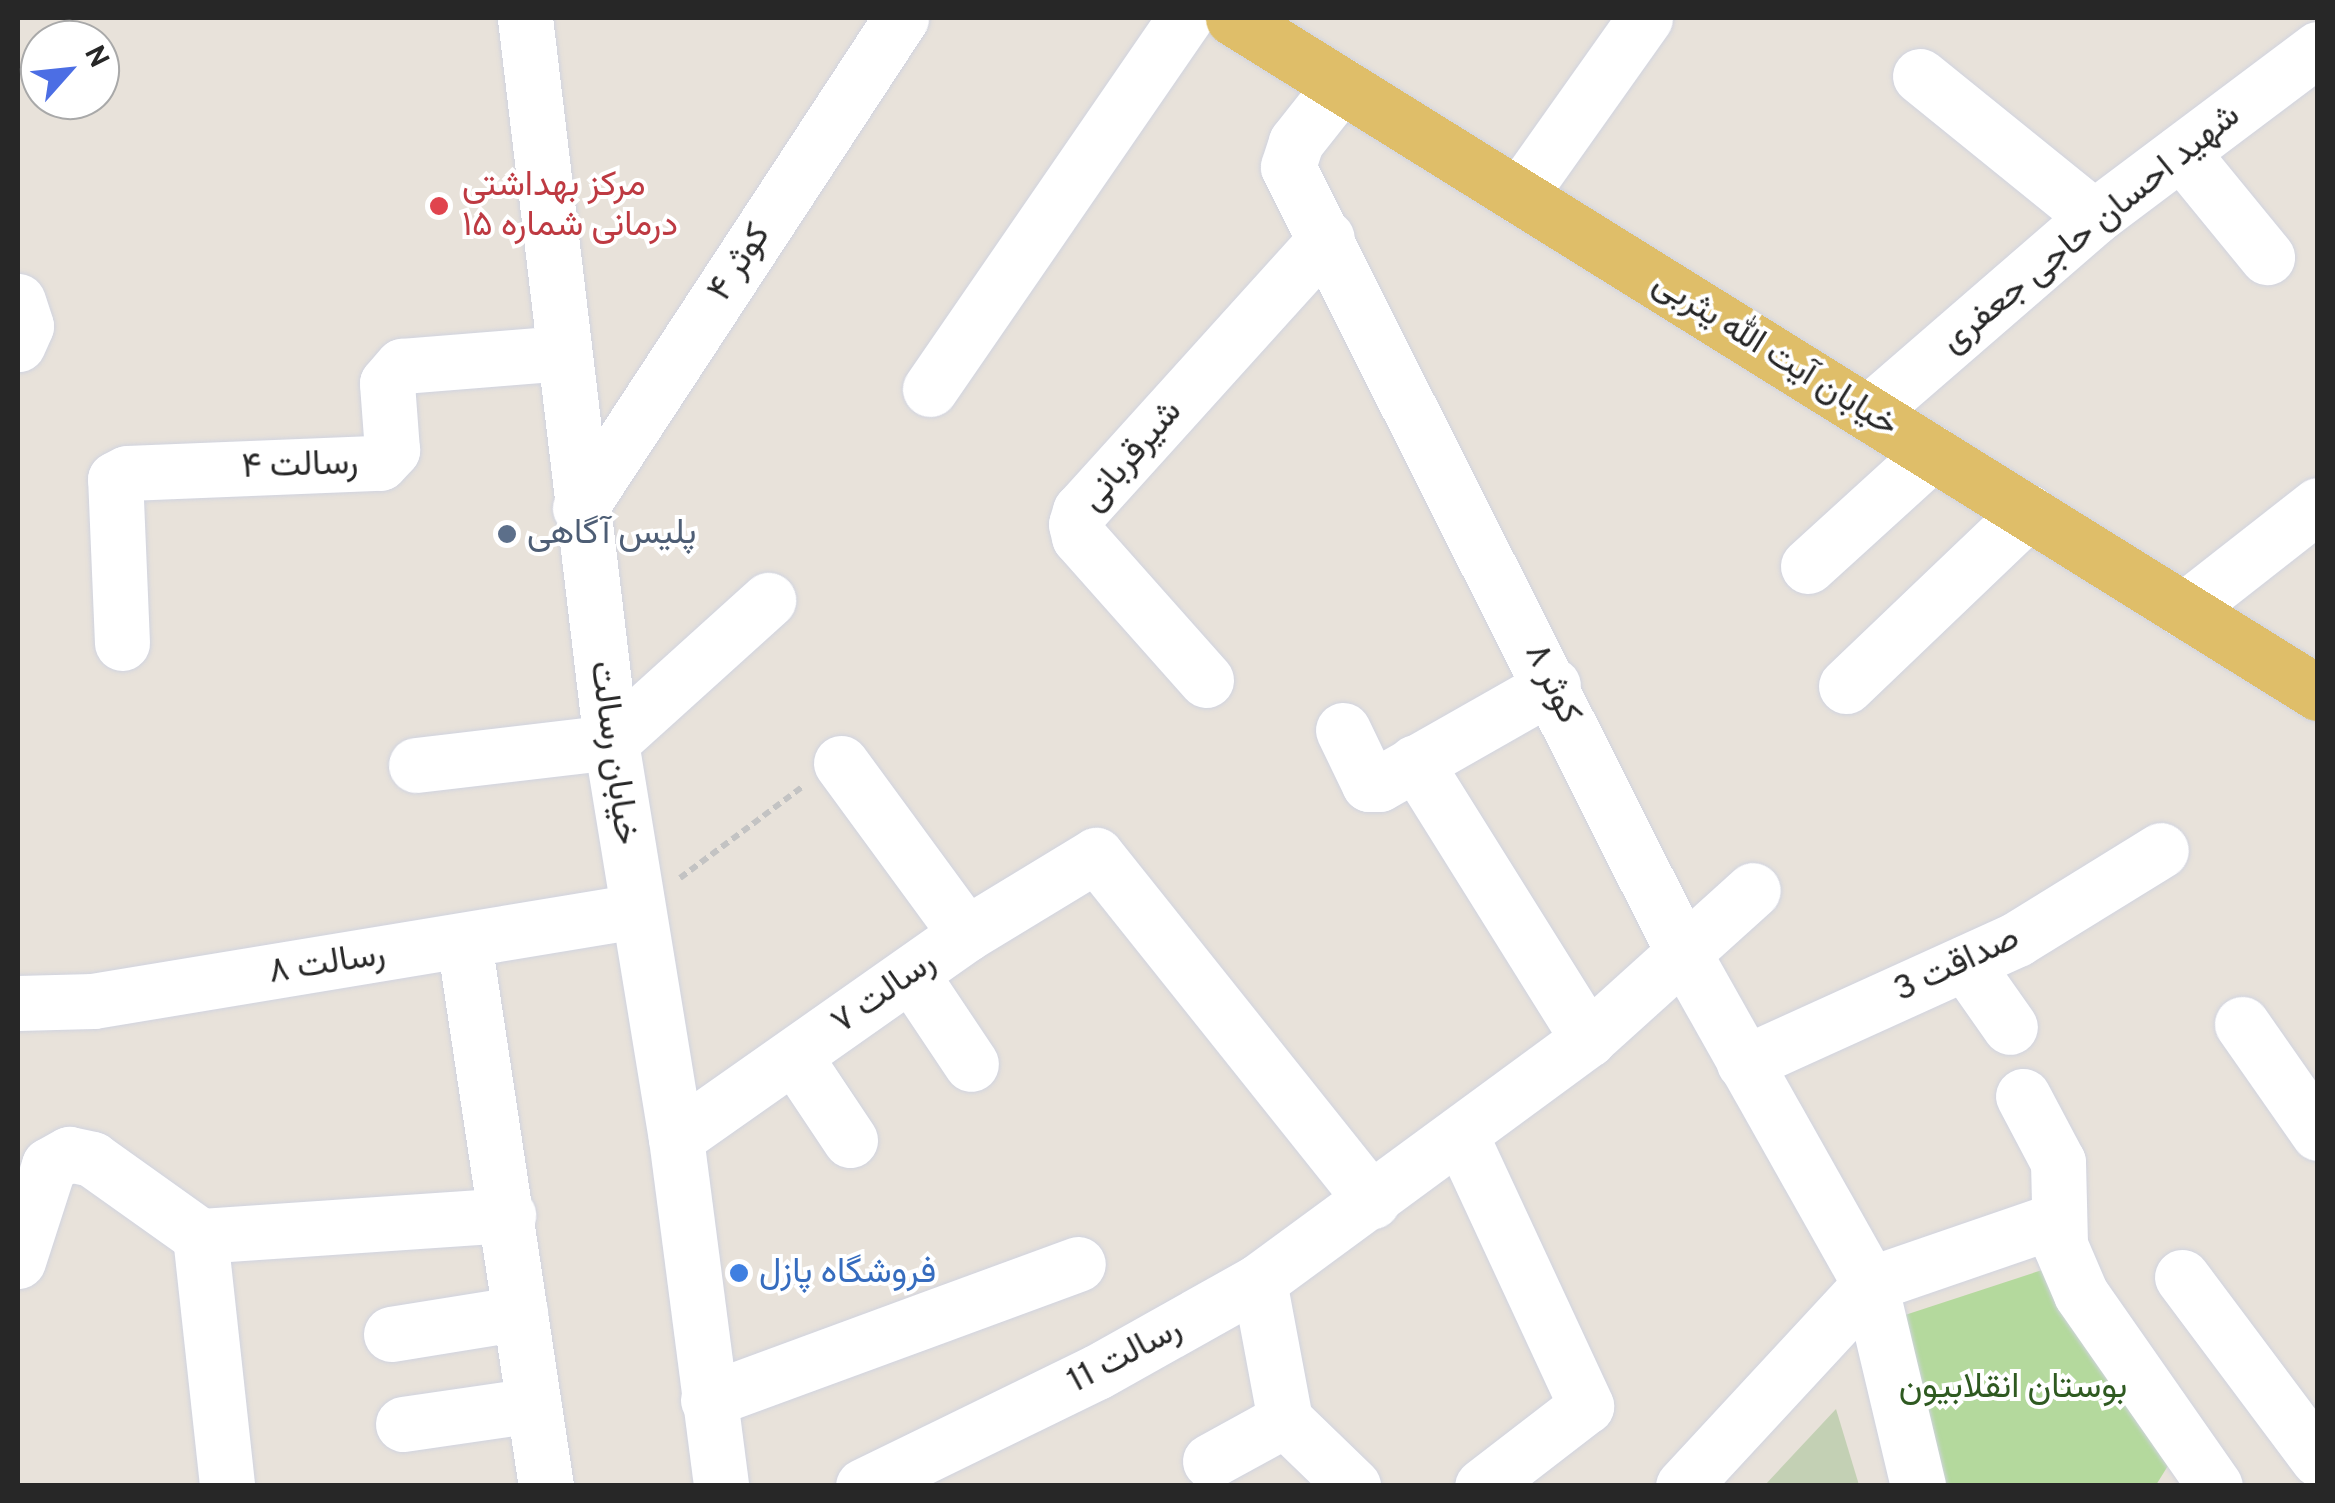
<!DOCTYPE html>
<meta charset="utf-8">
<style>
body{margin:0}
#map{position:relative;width:2335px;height:1503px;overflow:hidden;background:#e8e2da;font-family:Overpass,Vazirmatn,sans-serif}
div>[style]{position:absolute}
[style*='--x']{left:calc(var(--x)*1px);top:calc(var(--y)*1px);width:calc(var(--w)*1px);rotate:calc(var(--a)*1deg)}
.green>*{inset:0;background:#b4d99d}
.cemetery>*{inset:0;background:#c3d0b4}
.path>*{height:6px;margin-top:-3px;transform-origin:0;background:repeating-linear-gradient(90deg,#c3c3c3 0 8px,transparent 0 13px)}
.roads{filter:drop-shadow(0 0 2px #d0d3df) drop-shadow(0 0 2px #d0d3df)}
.minor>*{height:55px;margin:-27.5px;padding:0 27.5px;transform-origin:27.5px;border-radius:27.5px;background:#fff}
.major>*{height:55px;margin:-27.5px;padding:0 27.5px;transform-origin:27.5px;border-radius:27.5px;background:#dfbe69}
.dots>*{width:28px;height:28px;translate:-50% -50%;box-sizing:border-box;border:5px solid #fff;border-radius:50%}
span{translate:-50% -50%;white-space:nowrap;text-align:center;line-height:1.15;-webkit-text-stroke:8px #fff;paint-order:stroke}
.health-label{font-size:35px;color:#be3a42}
.left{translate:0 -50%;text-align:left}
.street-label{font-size:35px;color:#272727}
.service-label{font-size:35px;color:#4e5e75}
.shop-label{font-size:35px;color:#366cbe}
.park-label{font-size:35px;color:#2f5a21}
.frame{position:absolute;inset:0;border:20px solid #272727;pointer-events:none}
.north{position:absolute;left:20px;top:20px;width:100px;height:100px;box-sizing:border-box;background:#fff;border:2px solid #a9a9a9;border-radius:50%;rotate:63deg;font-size:28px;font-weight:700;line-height:40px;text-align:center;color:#272727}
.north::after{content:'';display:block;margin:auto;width:35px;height:45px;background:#4c6ee4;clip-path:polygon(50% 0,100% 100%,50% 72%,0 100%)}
</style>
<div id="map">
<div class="green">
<i style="clip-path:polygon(2042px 1270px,2171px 1461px,2156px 1485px,1944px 1485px,1902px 1316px)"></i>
</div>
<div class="cemetery">
<i style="clip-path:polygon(1836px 1409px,1859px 1485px,1765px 1485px)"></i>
</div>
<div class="path">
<i style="--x:680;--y:878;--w:152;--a:-36.7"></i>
</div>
<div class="roads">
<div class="minor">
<i style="--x:525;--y:18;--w:729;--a:83.23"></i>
<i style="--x:611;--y:742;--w:401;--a:80.7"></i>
<i style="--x:676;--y:1138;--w:351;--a:82.6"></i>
<i style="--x:1920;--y:76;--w:224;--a:39"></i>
<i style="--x:1341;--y:85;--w:73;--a:128.3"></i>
<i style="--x:1296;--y:142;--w:26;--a:108"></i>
<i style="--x:1288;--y:167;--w:881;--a:63.29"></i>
<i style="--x:1684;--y:954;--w:379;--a:60.6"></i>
<i style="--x:1870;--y:1284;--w:208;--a:76.6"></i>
<i style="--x:2181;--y:152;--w:136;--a:50.7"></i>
<i style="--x:1519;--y:196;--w:218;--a:-54.7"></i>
<i style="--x:18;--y:301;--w:26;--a:72"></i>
<i style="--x:26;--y:326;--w:20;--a:114"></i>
<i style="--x:930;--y:389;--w:450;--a:-55.5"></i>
<i style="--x:1868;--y:413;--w:299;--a:-40.9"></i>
<i style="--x:2094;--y:217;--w:280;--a:-36.9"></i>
<i style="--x:580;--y:508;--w:586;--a:-56.77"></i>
<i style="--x:1808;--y:566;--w:168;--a:-42.3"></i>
<i style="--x:2184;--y:610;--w:170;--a:-38.1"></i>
<i style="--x:122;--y:643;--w:164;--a:-92.4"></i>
<i style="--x:115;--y:479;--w:13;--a:-27"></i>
<i style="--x:127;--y:473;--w:253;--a:-2.3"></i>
<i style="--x:380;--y:463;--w:18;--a:-47"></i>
<i style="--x:392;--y:450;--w:67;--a:-94.3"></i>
<i style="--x:387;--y:383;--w:23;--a:-49"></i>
<i style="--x:402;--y:366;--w:162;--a:-4.6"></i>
<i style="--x:1206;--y:680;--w:191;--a:-131.6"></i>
<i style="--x:1079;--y:537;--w:13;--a:-103"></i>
<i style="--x:1076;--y:524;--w:14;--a:-73"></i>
<i style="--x:1080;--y:511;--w:368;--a:-47.9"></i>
<i style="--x:1846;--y:686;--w:252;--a:-43.7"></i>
<i style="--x:1343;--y:730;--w:60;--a:64.3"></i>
<i style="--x:1369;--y:784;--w:10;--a:0"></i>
<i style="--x:1379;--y:784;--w:200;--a:-29.6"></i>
<i style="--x:1415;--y:762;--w:327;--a:58"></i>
<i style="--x:841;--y:763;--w:212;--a:53.8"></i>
<i style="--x:416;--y:765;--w:196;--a:-6.7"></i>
<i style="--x:611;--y:742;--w:212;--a:-42.1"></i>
<i style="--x:464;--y:942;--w:550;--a:81.43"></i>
<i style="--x:1965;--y:963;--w:78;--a:54.9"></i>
<i style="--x:911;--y:974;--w:108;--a:56.3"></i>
<i style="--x:18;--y:1003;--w:75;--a:-1.5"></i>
<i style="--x:93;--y:1001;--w:550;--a:-9.41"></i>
<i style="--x:2242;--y:1024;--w:133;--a:55.1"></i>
<i style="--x:794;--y:1056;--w:101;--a:56.3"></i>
<i style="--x:1744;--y:1063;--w:300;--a:-24.4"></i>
<i style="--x:2017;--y:939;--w:169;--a:-31.7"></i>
<i style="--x:2023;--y:1096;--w:75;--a:62.1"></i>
<i style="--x:2058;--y:1162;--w:83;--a:88.6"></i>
<i style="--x:2060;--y:1245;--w:53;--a:66.8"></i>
<i style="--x:2081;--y:1294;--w:234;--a:55.1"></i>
<i style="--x:1460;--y:1134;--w:300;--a:65.1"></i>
<i style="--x:1586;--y:1406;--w:131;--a:142.4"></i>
<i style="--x:676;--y:1138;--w:355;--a:-35.1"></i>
<i style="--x:966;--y:934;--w:152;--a:-31.3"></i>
<i style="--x:1096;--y:855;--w:443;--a:51.4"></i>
<i style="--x:200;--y:1236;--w:309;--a:-3.9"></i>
<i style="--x:18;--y:1261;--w:101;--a:-72.1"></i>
<i style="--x:49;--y:1165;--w:23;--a:-29"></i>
<i style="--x:69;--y:1154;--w:24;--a:12"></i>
<i style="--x:92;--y:1159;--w:133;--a:35.5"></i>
<i style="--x:200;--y:1236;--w:251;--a:83.8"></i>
<i style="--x:2182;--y:1277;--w:227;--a:53.2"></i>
<i style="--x:1259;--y:1281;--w:141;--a:79.4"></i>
<i style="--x:1285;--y:1420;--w:95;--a:44.1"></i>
<i style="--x:391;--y:1334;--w:131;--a:-9.2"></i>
<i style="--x:708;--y:1400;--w:394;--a:-20.2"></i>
<i style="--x:403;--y:1424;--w:132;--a:-8.3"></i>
<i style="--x:1210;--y:1461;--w:85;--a:-28.7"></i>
<i style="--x:863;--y:1486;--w:260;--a:-26"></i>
<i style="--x:1097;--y:1372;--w:186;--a:-29.3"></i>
<i style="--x:1259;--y:1281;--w:408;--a:-36.3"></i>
<i style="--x:1588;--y:1039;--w:222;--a:-42.1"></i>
<i style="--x:1683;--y:1486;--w:275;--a:-47.2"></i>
<i style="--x:1870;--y:1284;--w:197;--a:-19"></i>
</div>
<div class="major">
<i style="--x:1233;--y:18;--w:1278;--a:31.89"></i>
</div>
</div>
<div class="dots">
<i style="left:439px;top:206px;background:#e0444e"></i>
<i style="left:507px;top:534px;background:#5c6f8a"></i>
<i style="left:739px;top:1273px;background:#3f7fe0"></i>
</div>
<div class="health-label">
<span class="left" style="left:462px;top:206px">مرکز بهداشتی<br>درمانی شماره ۱۵</span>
</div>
<div class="street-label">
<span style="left:2091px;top:229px;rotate:-39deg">شهید احسان حاجی جعفری</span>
<span style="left:740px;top:263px;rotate:-57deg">کوثر ۴</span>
<span style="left:1775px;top:355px;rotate:32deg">خیابان آیت الله یثربی</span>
<span style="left:1132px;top:456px;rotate:-49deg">شیرقربانی</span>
<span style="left:300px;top:466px;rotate:-2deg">رسالت ۴</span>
<span style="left:1552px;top:684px;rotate:64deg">کوثر ۸</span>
<span style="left:613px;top:753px;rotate:82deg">خیابان رسالت</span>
<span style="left:327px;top:964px;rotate:-9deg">رسالت ۸</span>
<span style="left:1957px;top:965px;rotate:-25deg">صداقت 3</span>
<span style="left:884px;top:993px;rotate:-35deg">رسالت ۷</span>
<span style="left:1125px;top:1356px;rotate:-28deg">رسالت 11</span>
</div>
<div class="service-label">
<span class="left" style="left:527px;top:534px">پلیس آگاهی</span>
</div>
<div class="shop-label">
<span class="left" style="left:759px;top:1273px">فروشگاه پازل</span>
</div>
<div class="park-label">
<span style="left:2013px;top:1388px">بوستان انقلابیون</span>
</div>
<div class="frame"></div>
<div class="north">N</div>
</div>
